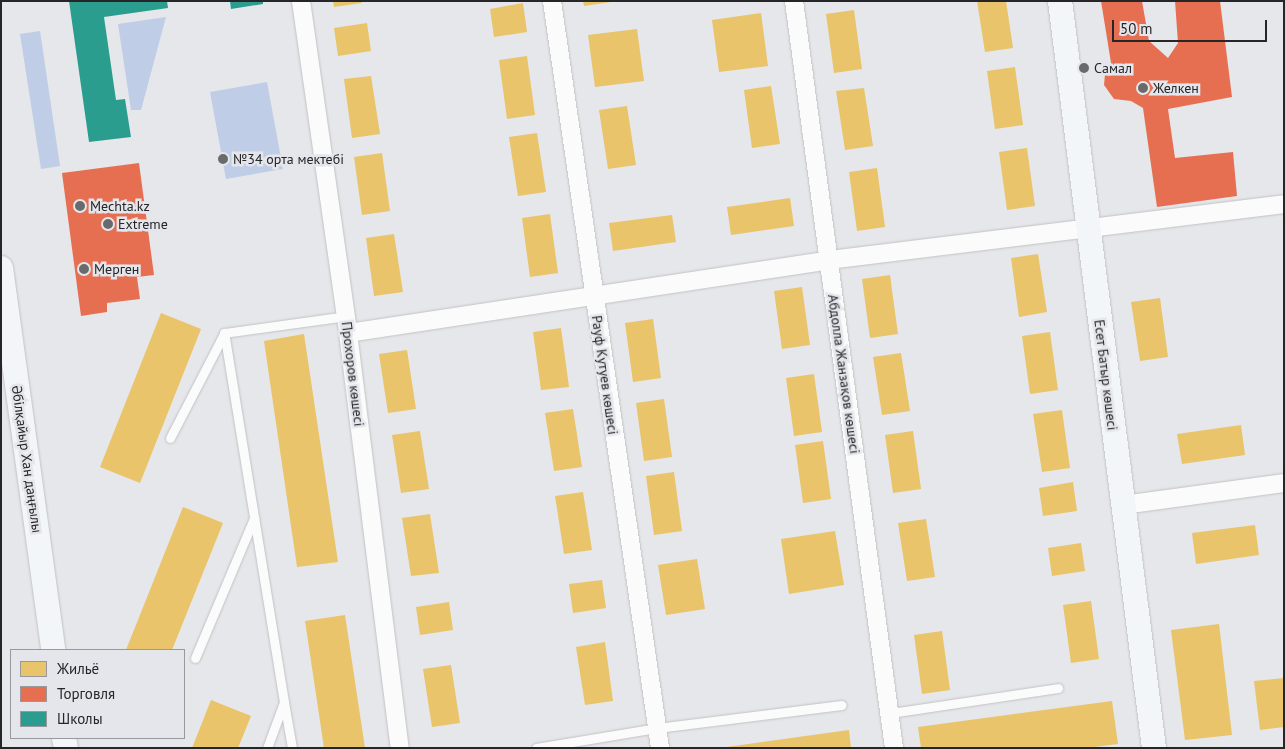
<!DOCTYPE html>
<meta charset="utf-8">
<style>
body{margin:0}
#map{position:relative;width:1285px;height:749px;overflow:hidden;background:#e5e7ea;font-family:"PT Sans",sans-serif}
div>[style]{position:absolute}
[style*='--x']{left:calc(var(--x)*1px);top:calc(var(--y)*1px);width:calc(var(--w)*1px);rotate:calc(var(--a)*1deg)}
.green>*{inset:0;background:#bfcde7}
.homes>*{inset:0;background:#e9c46a}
.shops>*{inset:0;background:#e76f51}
.schools>*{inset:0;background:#2a9d8f}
.roads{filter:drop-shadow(0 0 1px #c2c2c4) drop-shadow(0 0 1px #c2c2c4)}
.lane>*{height:9px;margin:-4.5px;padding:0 4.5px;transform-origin:4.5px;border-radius:4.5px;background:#fbfbfc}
.street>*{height:18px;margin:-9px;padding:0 9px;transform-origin:9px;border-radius:9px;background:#fbfbfc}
.secondary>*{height:24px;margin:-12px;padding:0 12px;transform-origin:12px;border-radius:12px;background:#f3f6f8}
.dots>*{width:14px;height:14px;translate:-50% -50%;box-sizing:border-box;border:2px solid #e4e6eb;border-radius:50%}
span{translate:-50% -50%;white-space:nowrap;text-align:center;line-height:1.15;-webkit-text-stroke:5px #e4e6eb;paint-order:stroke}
.poi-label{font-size:14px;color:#262628}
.left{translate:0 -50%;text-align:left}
.street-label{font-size:14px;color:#262628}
.frame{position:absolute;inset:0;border:2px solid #262628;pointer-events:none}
.legend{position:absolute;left:10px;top:649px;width:175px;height:90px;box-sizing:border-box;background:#e4e6eb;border:1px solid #98999d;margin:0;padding:6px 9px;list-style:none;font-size:15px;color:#262628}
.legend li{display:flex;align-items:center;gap:10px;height:25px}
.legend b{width:25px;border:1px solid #98999d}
.scale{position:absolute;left:1112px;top:20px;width:155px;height:22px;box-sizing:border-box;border:2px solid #262628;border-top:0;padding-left:6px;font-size:15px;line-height:18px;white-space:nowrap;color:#262628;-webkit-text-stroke:4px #e4e6eb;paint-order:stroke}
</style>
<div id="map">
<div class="green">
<i style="clip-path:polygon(166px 17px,141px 110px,131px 110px,118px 24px)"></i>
<i style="clip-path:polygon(40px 31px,60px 166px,41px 169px,20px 34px)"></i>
<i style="clip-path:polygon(267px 82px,283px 169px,226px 179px,210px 92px)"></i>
</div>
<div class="homes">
<i style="clip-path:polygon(333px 1px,361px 1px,362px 3px,334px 7px)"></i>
<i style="clip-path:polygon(583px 1px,611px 1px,611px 2px,584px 6px)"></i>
<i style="clip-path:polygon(977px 1px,1006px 1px,1013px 48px,985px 52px)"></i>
<i style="clip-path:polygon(523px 3px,527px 32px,494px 37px,490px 9px)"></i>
<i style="clip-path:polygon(854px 10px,862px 69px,834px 73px,826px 14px)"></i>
<i style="clip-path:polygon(761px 13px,768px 66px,719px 72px,712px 20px)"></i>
<i style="clip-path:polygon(367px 23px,371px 51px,338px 56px,334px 28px)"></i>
<i style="clip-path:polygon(637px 29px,644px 81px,595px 87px,588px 35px)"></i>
<i style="clip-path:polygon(527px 56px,535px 115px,507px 119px,499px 60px)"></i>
<i style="clip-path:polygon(1015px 67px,1023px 125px,995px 129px,987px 71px)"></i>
<i style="clip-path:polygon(371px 76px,380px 134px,352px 138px,344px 79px)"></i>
<i style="clip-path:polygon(771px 86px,780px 144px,752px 148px,744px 90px)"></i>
<i style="clip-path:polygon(864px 88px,873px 146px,845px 150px,836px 91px)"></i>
<i style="clip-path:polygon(627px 106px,636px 165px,608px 169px,599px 110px)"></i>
<i style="clip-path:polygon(537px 133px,546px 192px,518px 196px,509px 137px)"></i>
<i style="clip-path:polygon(1027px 148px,1035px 206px,1007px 210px,999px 152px)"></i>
<i style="clip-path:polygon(382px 153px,390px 211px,362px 215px,354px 157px)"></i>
<i style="clip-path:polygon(877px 168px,885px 227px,857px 231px,849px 172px)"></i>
<i style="clip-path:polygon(790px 198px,794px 226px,731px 235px,727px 207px)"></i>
<i style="clip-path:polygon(550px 214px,558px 273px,530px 277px,522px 218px)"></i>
<i style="clip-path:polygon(672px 215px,676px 242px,613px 251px,609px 223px)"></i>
<i style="clip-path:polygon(394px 234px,403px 292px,374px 296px,366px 238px)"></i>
<i style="clip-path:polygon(1038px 254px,1047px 312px,1019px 317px,1011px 258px)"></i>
<i style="clip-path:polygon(890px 275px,898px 334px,870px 338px,862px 279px)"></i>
<i style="clip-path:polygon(802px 287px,810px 345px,782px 349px,774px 291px)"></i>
<i style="clip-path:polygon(1160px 298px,1168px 357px,1140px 361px,1131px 302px)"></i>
<i style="clip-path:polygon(161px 313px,201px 329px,140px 483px,100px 467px)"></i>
<i style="clip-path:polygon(653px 319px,661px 378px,633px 382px,625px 323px)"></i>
<i style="clip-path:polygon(561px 328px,569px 387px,541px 390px,533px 332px)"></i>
<i style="clip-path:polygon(1050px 332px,1058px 390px,1030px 394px,1022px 336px)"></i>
<i style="clip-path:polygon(304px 334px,338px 562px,297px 567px,264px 341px)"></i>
<i style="clip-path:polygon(407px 350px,416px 409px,388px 413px,379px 354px)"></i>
<i style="clip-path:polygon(901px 353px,910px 411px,882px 415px,873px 357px)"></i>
<i style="clip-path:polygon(814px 374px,822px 432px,794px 436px,786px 378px)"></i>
<i style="clip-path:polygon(664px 399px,672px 457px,644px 461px,636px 403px)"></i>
<i style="clip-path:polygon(573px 409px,582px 467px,554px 471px,545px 413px)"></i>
<i style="clip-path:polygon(1062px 410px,1070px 468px,1042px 472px,1033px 414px)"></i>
<i style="clip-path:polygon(1241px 425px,1245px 455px,1182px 464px,1177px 434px)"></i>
<i style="clip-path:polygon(420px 431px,429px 489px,401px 493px,392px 435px)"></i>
<i style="clip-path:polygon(913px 431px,921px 489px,893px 493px,885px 435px)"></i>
<i style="clip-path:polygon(823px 441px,831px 499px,803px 503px,795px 445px)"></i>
<i style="clip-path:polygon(674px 472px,682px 531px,654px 535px,646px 476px)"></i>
<i style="clip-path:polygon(1073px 482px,1077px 511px,1043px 516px,1039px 488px)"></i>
<i style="clip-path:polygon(583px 492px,592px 550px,564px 554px,555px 496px)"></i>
<i style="clip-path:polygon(183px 507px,223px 523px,172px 650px,126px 650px)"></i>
<i style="clip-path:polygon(430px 514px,439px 573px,411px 576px,402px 518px)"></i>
<i style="clip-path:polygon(926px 519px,935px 577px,907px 581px,898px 523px)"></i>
<i style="clip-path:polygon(1255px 525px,1259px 555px,1196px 564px,1192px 533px)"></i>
<i style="clip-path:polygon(835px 531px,844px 585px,789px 594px,781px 539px)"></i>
<i style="clip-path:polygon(1081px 543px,1085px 571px,1052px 576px,1048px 548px)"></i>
<i style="clip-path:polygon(697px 559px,705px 609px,666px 615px,658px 565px)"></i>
<i style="clip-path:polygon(602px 580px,606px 608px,573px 613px,569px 584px)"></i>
<i style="clip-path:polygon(1091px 601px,1099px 659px,1071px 663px,1063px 605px)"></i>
<i style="clip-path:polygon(449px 602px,453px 630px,420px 635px,416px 607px)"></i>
<i style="clip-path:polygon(345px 615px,365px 748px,324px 748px,305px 621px)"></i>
<i style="clip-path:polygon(1219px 624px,1232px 735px,1185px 740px,1171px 630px)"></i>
<i style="clip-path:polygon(942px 631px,950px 690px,922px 694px,914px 635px)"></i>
<i style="clip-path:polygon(605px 642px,613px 701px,585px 705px,576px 647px)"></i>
<i style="clip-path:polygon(451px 665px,460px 723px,432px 727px,423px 669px)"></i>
<i style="clip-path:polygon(1284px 678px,1284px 727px,1260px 730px,1254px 681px)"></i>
<i style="clip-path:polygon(211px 700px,251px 716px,238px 748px,192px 748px)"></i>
<i style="clip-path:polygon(1112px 701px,1118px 744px,1087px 748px,921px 748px,918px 727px)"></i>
<i style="clip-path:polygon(849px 730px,851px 748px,727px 748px,727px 747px)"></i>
</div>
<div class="shops">
<i style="clip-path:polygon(1101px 1px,1142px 1px,1149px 41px,1168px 58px,1178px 43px,1175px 1px,1220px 1px,1232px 97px,1168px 109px,1175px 158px,1233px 152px,1237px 196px,1157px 207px,1143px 108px,1131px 101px,1114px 99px,1104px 85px,1105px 74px,1112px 69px)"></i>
<i style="clip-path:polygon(139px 163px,154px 275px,137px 277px,140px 299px,107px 303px,107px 312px,81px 316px,62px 173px)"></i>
</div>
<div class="schools">
<i style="clip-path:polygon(69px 1px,167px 1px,168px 8px,104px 17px,116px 100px,125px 99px,131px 137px,89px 142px)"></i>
<i style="clip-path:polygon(230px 1px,263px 1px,263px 4px,231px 9px)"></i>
</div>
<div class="roads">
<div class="lane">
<i style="--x:170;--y:438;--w:117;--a:-62.6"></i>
<i style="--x:195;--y:658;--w:152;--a:-67.1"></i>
<i style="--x:284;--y:702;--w:47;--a:80.1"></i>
<i style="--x:891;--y:713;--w:169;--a:-8.5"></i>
<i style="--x:267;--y:748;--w:49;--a:-69.7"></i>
<i style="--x:284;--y:702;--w:374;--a:-99.2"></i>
<i style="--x:224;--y:333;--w:123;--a:-7.9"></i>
<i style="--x:536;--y:748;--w:123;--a:-9.4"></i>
<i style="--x:657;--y:728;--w:186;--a:-7.1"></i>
</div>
<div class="street">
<i style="--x:301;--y:1;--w:335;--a:81.9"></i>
<i style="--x:348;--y:333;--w:418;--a:82.9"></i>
<i style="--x:552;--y:1;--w:755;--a:81.77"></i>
<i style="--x:794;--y:1;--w:754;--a:82.38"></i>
<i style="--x:348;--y:333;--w:487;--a:-8.6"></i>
<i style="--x:829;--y:260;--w:458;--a:-7"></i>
<i style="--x:1123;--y:505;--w:162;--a:-7.8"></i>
</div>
<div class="secondary">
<i style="--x:1060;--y:1;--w:753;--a:82.83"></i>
<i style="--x:1;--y:268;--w:386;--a:82.2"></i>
<i style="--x:64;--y:738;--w:10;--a:79"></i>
</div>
</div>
<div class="dots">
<i style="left:1084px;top:68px;background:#696a6c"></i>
<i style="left:1143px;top:88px;background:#696a6c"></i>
<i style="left:223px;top:159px;background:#696a6c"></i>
<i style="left:80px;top:206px;background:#696a6c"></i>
<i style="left:108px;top:224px;background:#696a6c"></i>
<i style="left:84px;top:269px;background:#696a6c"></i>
</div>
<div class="poi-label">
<span class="left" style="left:1094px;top:68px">Самал</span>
<span class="left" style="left:1153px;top:88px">Желкен</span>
<span class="left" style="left:233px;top:159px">№34 орта мектебі</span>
<span class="left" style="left:90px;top:206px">Mechta.kz</span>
<span class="left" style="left:118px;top:224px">Extreme</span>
<span class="left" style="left:94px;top:269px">Мерген</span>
</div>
<div class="street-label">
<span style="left:353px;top:374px;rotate:83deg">Прохоров көшесі</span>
<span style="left:844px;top:374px;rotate:82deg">Абдолла Жанзақов көшесі</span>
<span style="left:605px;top:375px;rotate:82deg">Рауф Кутуев көшесі</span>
<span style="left:1106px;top:375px;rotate:83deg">Есет Батыр көшесі</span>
<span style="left:27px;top:459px;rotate:82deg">Әбілқайыр Хан даңғылы</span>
</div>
<div class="frame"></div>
<ul class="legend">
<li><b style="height:14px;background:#e9c46a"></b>Жильё</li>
<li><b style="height:14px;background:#e76f51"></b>Торговля</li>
<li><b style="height:14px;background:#2a9d8f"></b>Школы</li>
</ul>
<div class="scale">50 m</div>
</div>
